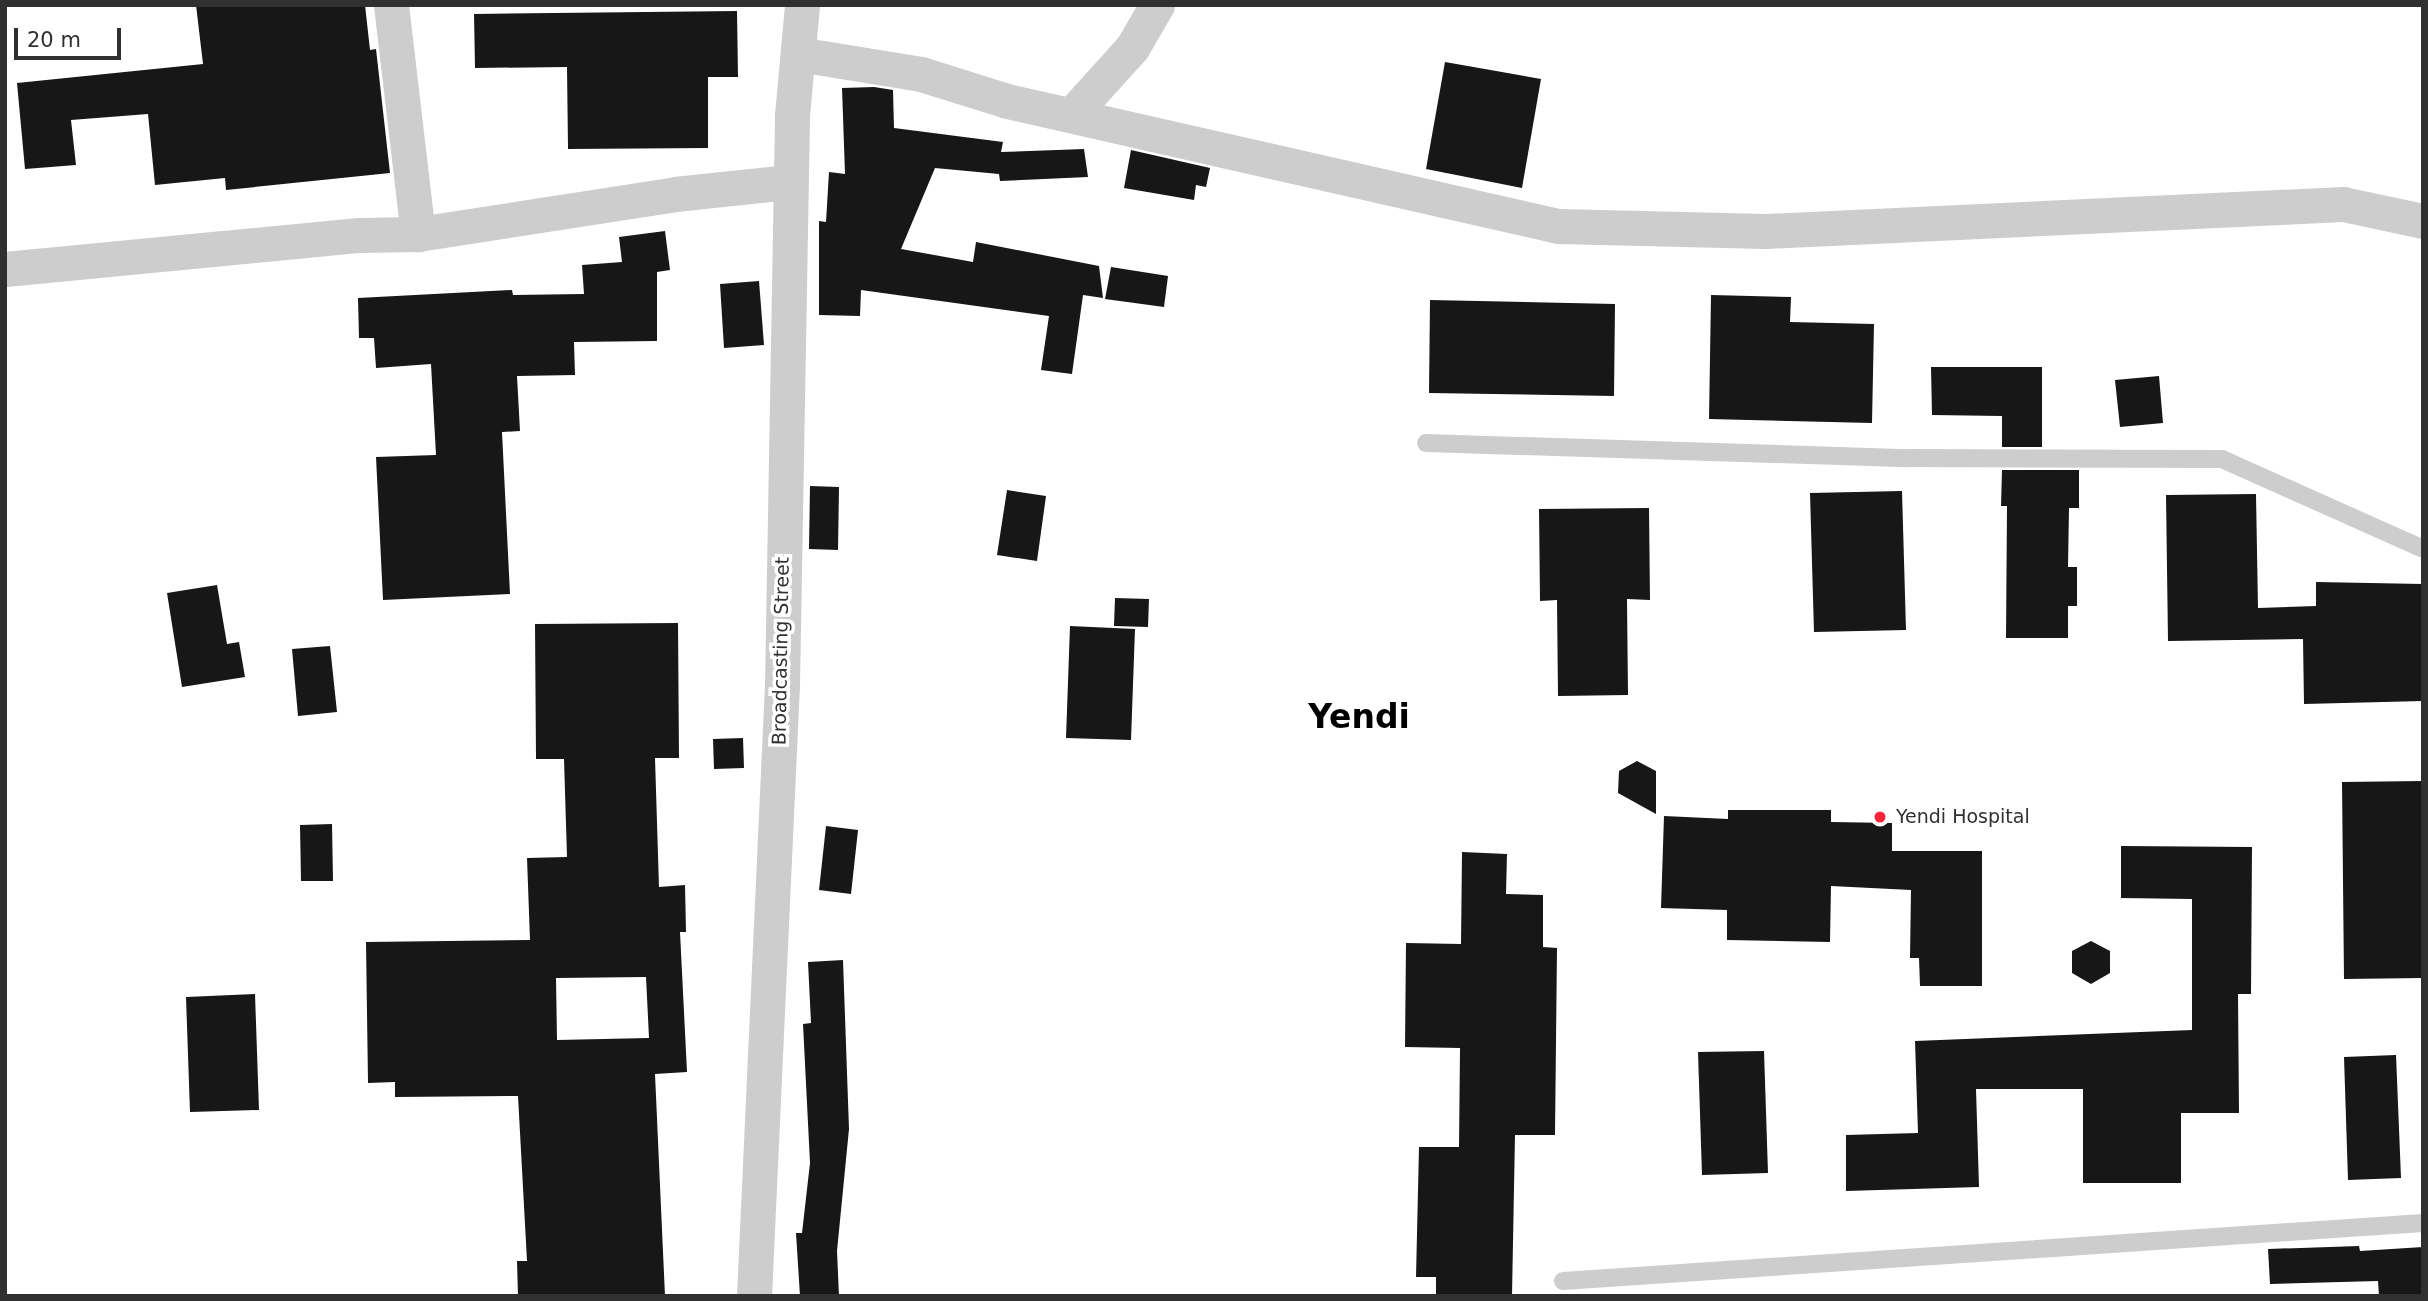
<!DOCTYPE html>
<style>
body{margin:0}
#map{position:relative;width:2428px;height:1301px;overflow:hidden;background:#fff;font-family:"DejaVu Sans",sans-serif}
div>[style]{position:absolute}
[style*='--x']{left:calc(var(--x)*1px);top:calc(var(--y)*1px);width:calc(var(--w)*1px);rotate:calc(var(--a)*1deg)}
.building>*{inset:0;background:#171717}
.lane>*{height:18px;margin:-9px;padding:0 9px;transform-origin:9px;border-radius:9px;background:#cdcdcd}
.street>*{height:35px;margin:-17.5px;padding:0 17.5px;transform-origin:17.5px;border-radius:17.5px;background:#cdcdcd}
.dots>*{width:19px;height:19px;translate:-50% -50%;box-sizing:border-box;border:4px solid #fff;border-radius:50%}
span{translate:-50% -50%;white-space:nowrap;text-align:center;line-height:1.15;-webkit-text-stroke:7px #fff;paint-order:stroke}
.street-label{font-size:19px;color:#303030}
.poi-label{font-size:19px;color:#303030}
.left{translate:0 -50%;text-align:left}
.town-label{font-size:33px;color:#000;font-weight:700}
.frame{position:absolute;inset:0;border:7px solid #303030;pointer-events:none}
.scale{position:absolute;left:14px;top:28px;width:107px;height:32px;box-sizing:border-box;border:4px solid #303030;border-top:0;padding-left:9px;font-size:21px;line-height:24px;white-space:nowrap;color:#303030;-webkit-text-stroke:5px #fff;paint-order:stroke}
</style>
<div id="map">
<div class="building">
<i style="clip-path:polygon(196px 5px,365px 5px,370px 50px,376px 49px,390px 173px,226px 190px,225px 178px,155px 185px,148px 114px,71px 120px,76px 165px,25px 169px,17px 83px,203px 64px)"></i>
<i style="clip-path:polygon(737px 11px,738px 77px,708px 77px,708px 148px,568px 149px,567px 67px,475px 68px,474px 14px)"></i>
<i style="clip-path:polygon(1445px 62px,1541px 79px,1522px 188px,1426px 169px)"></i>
<i style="clip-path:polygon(874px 87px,893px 90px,894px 128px,1003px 142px,1001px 152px,1084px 149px,1088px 177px,1000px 181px,999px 174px,935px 168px,901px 249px,973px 262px,976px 242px,1099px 266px,1103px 298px,1083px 295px,1072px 374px,1041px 370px,1049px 316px,861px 290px,860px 316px,819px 315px,819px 221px,826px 222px,829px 172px,845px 174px,842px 88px)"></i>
<i style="clip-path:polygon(1131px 150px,1210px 168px,1206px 187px,1196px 185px,1194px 200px,1124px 188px)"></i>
<i style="clip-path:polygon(665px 231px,670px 270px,657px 272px,657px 341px,574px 342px,575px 375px,517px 376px,520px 431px,502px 432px,510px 594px,383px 600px,376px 457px,436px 455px,431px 364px,376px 368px,374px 338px,359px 338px,358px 298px,512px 290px,513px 295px,584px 294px,582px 265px,622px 262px,619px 237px)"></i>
<i style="clip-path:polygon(1111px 267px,1168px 276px,1164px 307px,1105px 299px)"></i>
<i style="clip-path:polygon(759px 281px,764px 345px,724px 348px,720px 284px)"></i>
<i style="clip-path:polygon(1711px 295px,1791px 297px,1790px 322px,1874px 324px,1872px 423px,1709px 419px)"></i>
<i style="clip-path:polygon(1430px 300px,1615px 304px,1614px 396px,1429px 393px)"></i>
<i style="clip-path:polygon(1931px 367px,2042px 367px,2042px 447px,2002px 447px,2002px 416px,1932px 415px)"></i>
<i style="clip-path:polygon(2159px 376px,2163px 423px,2120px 427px,2115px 380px)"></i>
<i style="clip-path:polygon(2002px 470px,2079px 470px,2079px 508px,2069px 508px,2068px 567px,2077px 567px,2077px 606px,2068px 606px,2068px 638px,2006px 638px,2007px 506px,2001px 506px)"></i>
<i style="clip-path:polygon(810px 486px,839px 487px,838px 550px,809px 549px)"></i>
<i style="clip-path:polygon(1007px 490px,1046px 496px,1037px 561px,997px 555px)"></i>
<i style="clip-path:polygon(1902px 491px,1906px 630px,1814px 632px,1810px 493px)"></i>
<i style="clip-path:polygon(2256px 494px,2258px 608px,2316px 606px,2316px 582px,2423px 584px,2423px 701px,2304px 704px,2303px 639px,2168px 641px,2166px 495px)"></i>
<i style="clip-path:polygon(1649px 508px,1650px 600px,1627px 599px,1628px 695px,1558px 696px,1557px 600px,1540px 601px,1539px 509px)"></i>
<i style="clip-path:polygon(217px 585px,227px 644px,239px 642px,245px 677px,182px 687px,167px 593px)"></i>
<i style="clip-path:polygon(1115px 598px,1149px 599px,1148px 627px,1114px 626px)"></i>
<i style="clip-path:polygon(evenodd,678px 623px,679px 758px,655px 758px,659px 887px,685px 885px,686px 932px,680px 932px,687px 1072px,655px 1074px,665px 1296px,518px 1296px,517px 1261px,527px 1261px,518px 1096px,395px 1097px,395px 1082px,368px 1083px,366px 942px,530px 940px,527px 858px,567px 857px,564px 759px,536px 759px,535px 624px,678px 623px,646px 977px,649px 1038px,557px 1040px,556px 978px,646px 977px)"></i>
<i style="clip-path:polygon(1070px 626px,1135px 629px,1131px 740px,1066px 738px)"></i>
<i style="clip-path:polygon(330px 646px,337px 712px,298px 716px,292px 649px)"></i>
<i style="clip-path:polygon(743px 738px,744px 768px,714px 769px,713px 739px)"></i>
<i style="clip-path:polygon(1637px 761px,1656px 771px,1656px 814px,1618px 793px,1619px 771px)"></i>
<i style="clip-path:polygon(2423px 781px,2423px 978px,2344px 979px,2342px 782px)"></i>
<i style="clip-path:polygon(1728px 810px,1831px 810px,1831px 822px,1892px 823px,1892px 851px,1982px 851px,1982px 986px,1920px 986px,1919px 958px,1910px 958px,1911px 890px,1831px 886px,1830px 942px,1727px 940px,1727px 910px,1661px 908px,1664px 816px,1728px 819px)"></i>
<i style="clip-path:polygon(332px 824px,333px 881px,301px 881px,300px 825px)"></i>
<i style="clip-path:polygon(826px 826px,858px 830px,851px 894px,819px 890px)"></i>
<i style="clip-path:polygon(2121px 846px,2252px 847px,2251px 994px,2238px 994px,2239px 1113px,2181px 1113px,2181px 1183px,2083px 1183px,2083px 1089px,1976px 1089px,1979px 1187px,1846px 1191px,1846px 1135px,1918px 1133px,1915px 1041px,2192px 1030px,2192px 899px,2121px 898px)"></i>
<i style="clip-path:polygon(1462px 852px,1507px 854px,1506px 894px,1543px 895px,1543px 947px,1557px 948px,1555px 1135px,1515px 1135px,1512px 1296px,1436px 1296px,1436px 1277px,1416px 1277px,1419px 1147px,1459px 1147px,1460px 1048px,1405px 1047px,1406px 943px,1461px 944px)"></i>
<i style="clip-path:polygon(2091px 941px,2110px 951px,2110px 973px,2091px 984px,2072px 973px,2072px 951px)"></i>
<i style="clip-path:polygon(843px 960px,849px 1129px,837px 1251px,839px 1296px,800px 1296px,796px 1233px,802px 1233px,810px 1163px,803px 1024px,811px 1023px,808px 962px)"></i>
<i style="clip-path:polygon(255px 994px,259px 1110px,190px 1112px,186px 997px)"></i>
<i style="clip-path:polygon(1764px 1051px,1768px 1173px,1702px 1175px,1698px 1052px)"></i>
<i style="clip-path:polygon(2396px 1055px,2401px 1178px,2348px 1180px,2344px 1057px)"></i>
<i style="clip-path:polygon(2359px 1246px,2360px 1251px,2423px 1247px,2423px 1296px,2379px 1296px,2378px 1281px,2270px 1284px,2268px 1249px)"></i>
</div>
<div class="lane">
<i style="--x:1426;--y:443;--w:482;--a:1.8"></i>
<i style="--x:1908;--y:458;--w:314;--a:0.2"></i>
<i style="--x:2222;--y:459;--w:220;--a:24.1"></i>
<i style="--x:1563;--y:1281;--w:862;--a:-3.86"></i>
</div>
<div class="street">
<i style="--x:391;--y:5;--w:231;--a:83.3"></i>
<i style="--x:798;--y:54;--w:125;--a:9.2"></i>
<i style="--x:921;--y:74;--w:90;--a:17.4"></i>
<i style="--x:1007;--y:101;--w:565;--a:12.78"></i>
<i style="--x:1558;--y:226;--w:207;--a:1.4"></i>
<i style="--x:1765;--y:231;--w:579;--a:-2.67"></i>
<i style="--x:2343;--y:204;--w:82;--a:12"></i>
<i style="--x:1073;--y:113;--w:88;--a:-47.8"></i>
<i style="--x:1132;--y:48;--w:50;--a:-59.8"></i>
<i style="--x:5;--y:269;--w:356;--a:-5.5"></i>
<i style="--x:359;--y:235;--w:59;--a:-1"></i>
<i style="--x:418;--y:234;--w:260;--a:-8.8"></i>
<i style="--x:675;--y:194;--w:116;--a:-6"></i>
<i style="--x:754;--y:1296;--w:612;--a:-87.38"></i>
<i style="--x:782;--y:685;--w:570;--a:-88.99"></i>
<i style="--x:792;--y:115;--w:110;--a:-84.8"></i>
</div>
<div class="dots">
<i style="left:1880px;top:817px;background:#f62439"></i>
</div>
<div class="street-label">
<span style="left:781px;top:651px;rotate:-89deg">Broadcasting Street</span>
</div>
<div class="poi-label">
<span class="left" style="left:1896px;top:817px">Yendi Hospital</span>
</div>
<div class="town-label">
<span style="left:1359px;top:717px">Yendi</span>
</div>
<div class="frame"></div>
<div class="scale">20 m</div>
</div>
